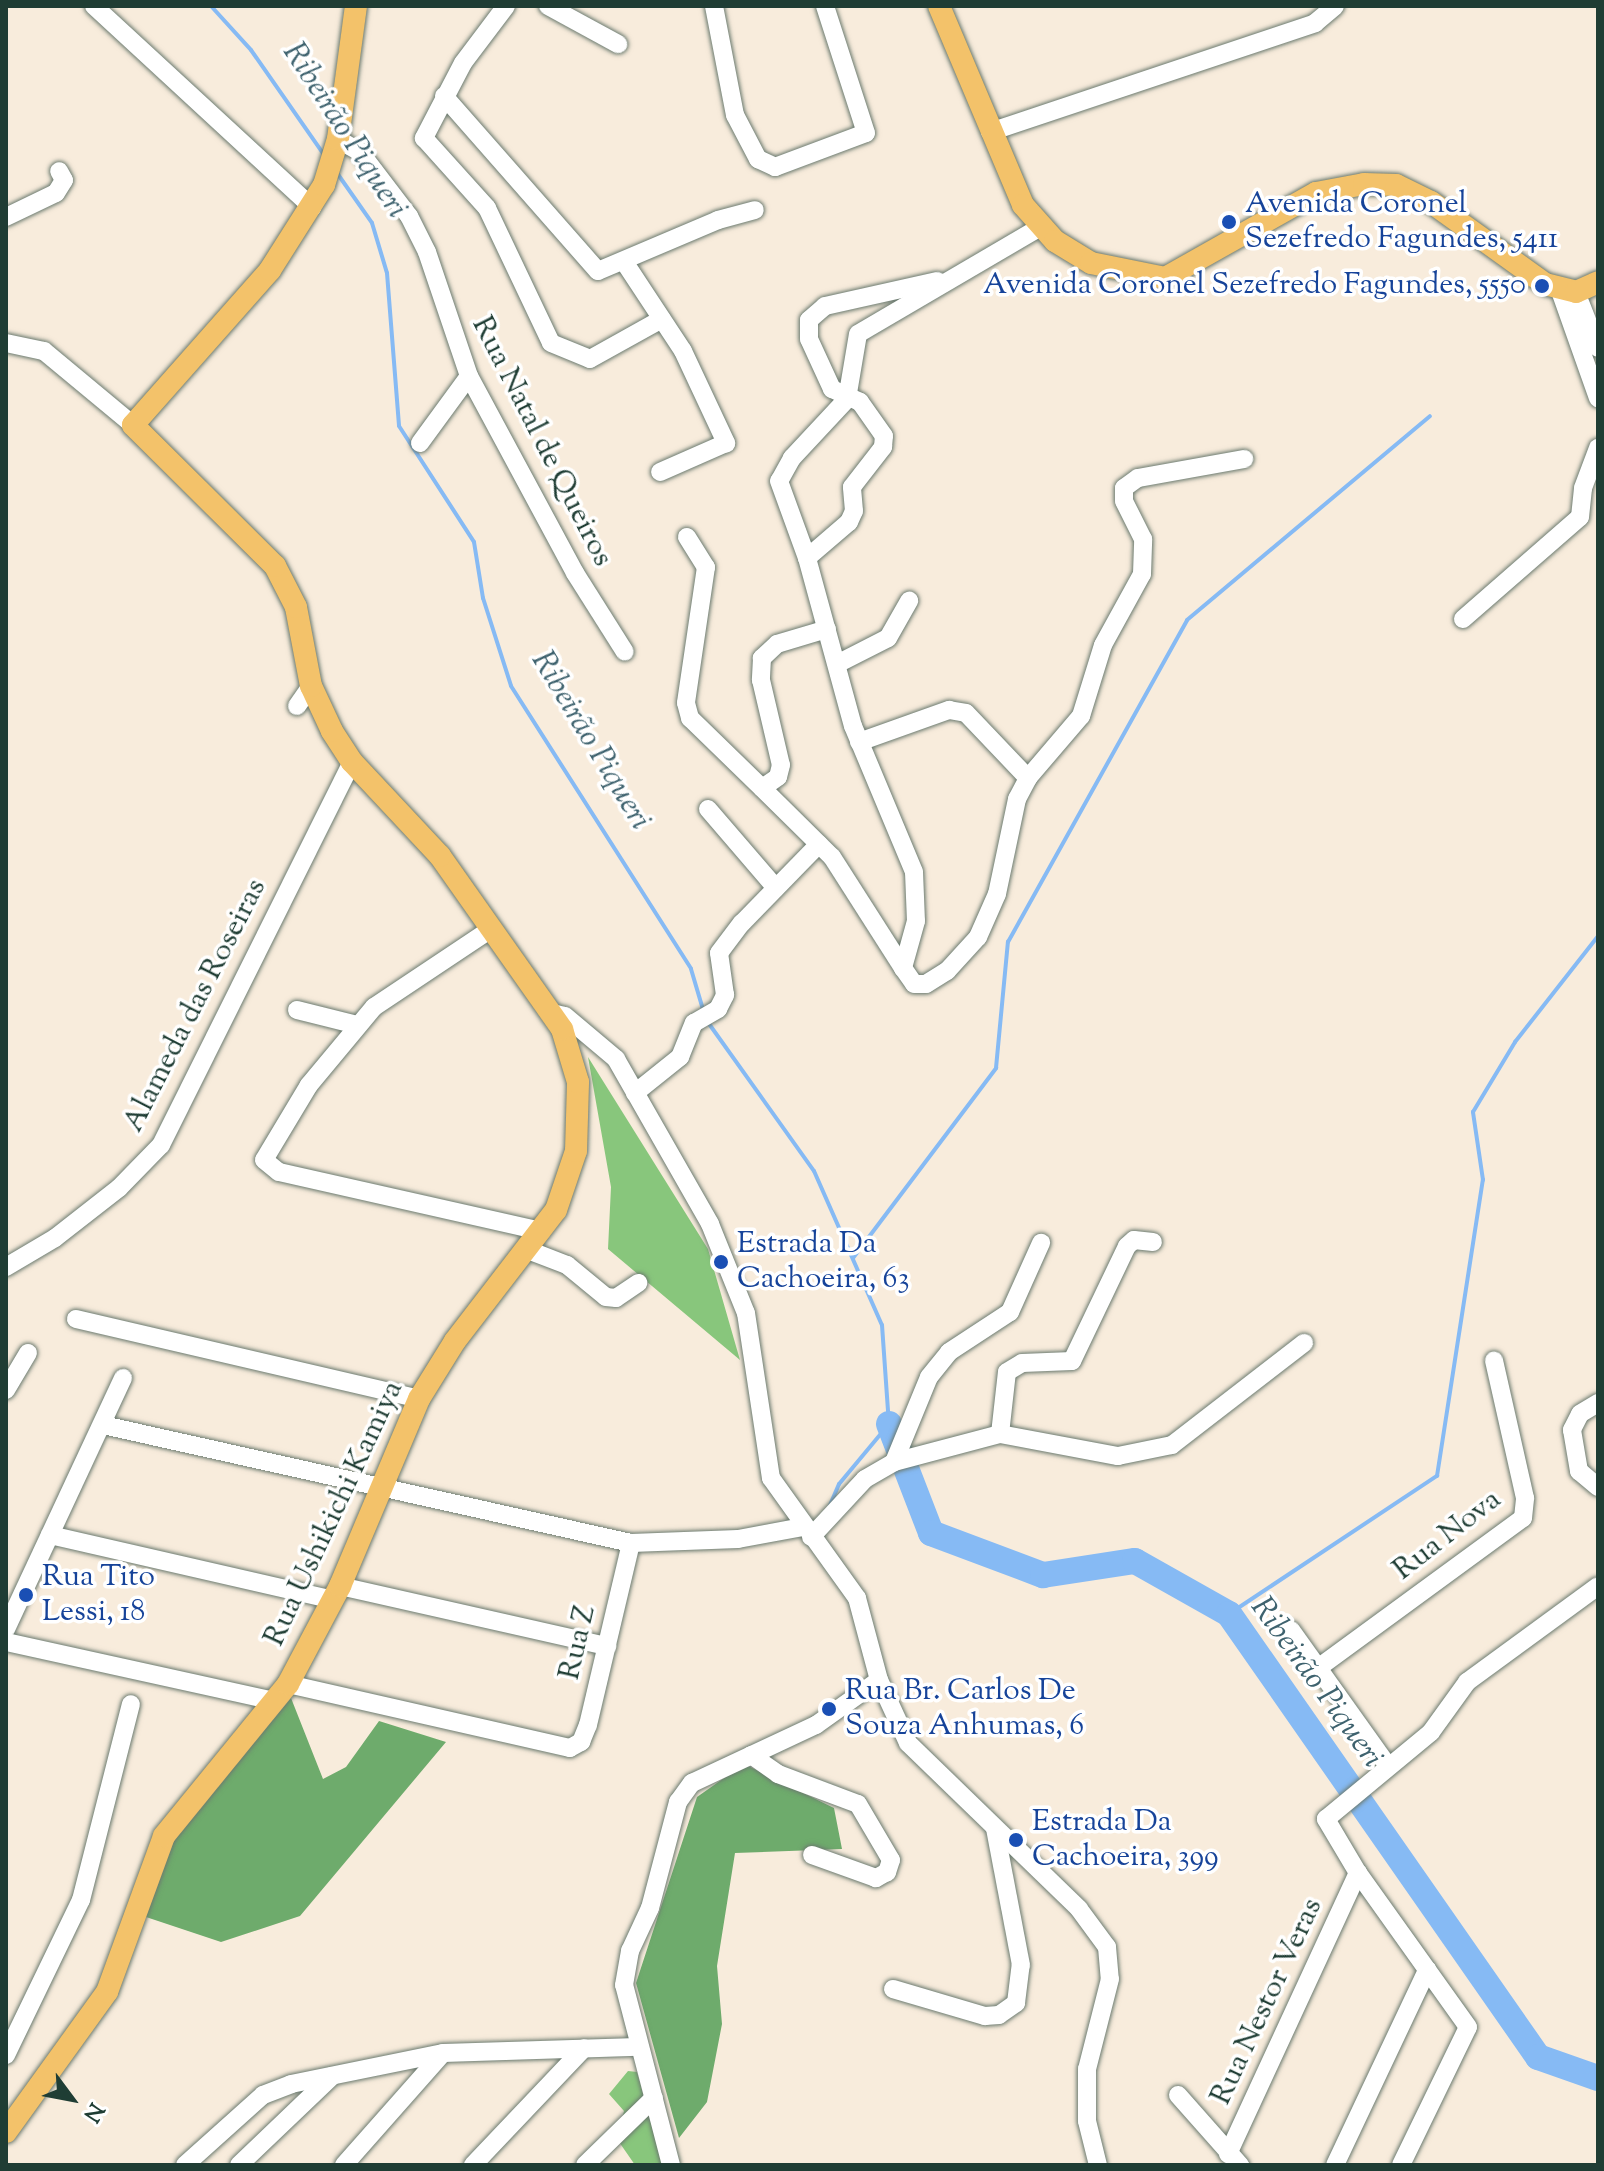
<!DOCTYPE html>
<meta charset="utf-8">
<style>
body{margin:0}
#map{position:relative;width:1604px;height:2171px;overflow:hidden;background:#f8ecdc;font-family:"Sorts Mill Goudy",serif}
div>[style]{position:absolute}
[style*='--x']{left:calc(var(--x)*1px);top:calc(var(--y)*1px);width:calc(var(--w)*1px);rotate:calc(var(--a)*1deg)}
.green>*{inset:0;background:#88c67c}
.forest>*{inset:0;background:#6eab6c}
.stream>*{height:4px;margin:-2px;padding:0 2px;transform-origin:2px;border-radius:2px;background:#86baf4}
.river>*{height:26px;margin:-13px;padding:0 13px;transform-origin:13px;border-radius:13px;background:#86baf4}
.roads{filter:drop-shadow(0 0 2px #6b7a6f) drop-shadow(0 0 2px #6b7a6f)}
.minor>*{height:18px;margin:-9px;padding:0 9px;transform-origin:9px;border-radius:9px;background:#fff}
.major>*{height:22px;margin:-11px;padding:0 11px;transform-origin:11px;border-radius:11px;background:#f3c26a}
.dots>*{width:22px;height:22px;translate:-50% -50%;box-sizing:border-box;border:4px solid #fff;border-radius:50%}
span{translate:-50% -50%;white-space:nowrap;text-align:center;line-height:1.15;-webkit-text-stroke:7px #fff;paint-order:stroke}
.transit-label{font-size:30px;color:#164399}
.left{translate:0 -50%;text-align:left}
.right{translate:-100% -50%;text-align:right}
.street-label{font-size:30px;color:#1f3d34}
.water-label{font-size:32px;color:#3e626e;font-style:italic}
.frame{position:absolute;inset:0;border:8px solid #1f3d34;pointer-events:none}
.north{position:absolute;left:32px;top:2059px;width:80px;height:80px;-webkit-text-stroke:6px #fff;paint-order:stroke;rotate:122deg;font-size:22px;font-weight:700;line-height:32px;text-align:center;color:#1f3d34}
.north::after{content:'';display:block;margin:auto;width:28px;height:36px;background:#1f3d34;clip-path:polygon(50% 0,100% 100%,50% 72%,0 100%)}
</style>
<div id="map">
<div class="green">
<i style="clip-path:polygon(588px 1057px,708px 1249px,740px 1360px,608px 1249px,611px 1187px)"></i>
<i style="clip-path:polygon(628px 2071px,637px 2072px,663px 2165px,635px 2165px,617px 2139px,624px 2111px,609px 2094px)"></i>
</div>
<div class="forest">
<i style="clip-path:polygon(291px 1698px,323px 1779px,346px 1767px,379px 1721px,446px 1742px,300px 1916px,221px 1942px,134px 1913px,179px 1831px)"></i>
<i style="clip-path:polygon(744px 1764px,834px 1808px,842px 1849px,735px 1853px,717px 1966px,722px 2024px,707px 2102px,679px 2138px,636px 1983px,697px 1797px)"></i>
</div>
<div class="stream">
<i style="--x:211;--y:6;--w:59;--a:47.7"></i>
<i style="--x:251;--y:50;--w:129;--a:55.1"></i>
<i style="--x:337;--y:173;--w:61;--a:55"></i>
<i style="--x:372;--y:223;--w:52;--a:73.3"></i>
<i style="--x:387;--y:273;--w:153;--a:85.5"></i>
<i style="--x:399;--y:426;--w:138;--a:57.1"></i>
<i style="--x:474;--y:542;--w:57;--a:80.9"></i>
<i style="--x:483;--y:598;--w:92;--a:72.3"></i>
<i style="--x:511;--y:686;--w:335;--a:57.5"></i>
<i style="--x:691;--y:969;--w:46;--a:73.5"></i>
<i style="--x:707;--y:1021;--w:184;--a:54.5"></i>
<i style="--x:814;--y:1171;--w:168;--a:66.2"></i>
<i style="--x:882;--y:1325;--w:99;--a:86"></i>
<i style="--x:889;--y:1424;--w:78;--a:129.8"></i>
<i style="--x:839;--y:1484;--w:25;--a:113"></i>
<i style="--x:853;--y:1258;--w:238;--a:-53"></i>
<i style="--x:996;--y:1068;--w:127;--a:-84.6"></i>
<i style="--x:1008;--y:942;--w:368;--a:-60.9"></i>
<i style="--x:1187;--y:620;--w:317;--a:-40"></i>
<i style="--x:1229;--y:1614;--w:250;--a:-33.6"></i>
<i style="--x:1437;--y:1476;--w:300;--a:-81.2"></i>
<i style="--x:1483;--y:1180;--w:69;--a:-98.4"></i>
<i style="--x:1473;--y:1112;--w:82;--a:-59"></i>
<i style="--x:1515;--y:1042;--w:135;--a:-51.9"></i>
</div>
<div class="river">
<i style="--x:889;--y:1424;--w:117;--a:68.9"></i>
<i style="--x:931;--y:1533;--w:120;--a:20.6"></i>
<i style="--x:1043;--y:1575;--w:93;--a:-8.7"></i>
<i style="--x:1135;--y:1561;--w:108;--a:29.4"></i>
<i style="--x:1229;--y:1614;--w:540;--a:55.1"></i>
<i style="--x:1538;--y:2057;--w:64;--a:19.3"></i>
</div>
<div class="roads">
<div class="minor">
<i style="--x:94;--y:6;--w:297;--a:42.7"></i>
<i style="--x:506;--y:6;--w:71;--a:127"></i>
<i style="--x:463;--y:63;--w:85;--a:117.5"></i>
<i style="--x:424;--y:138;--w:94;--a:48"></i>
<i style="--x:487;--y:208;--w:149;--a:64.6"></i>
<i style="--x:551;--y:343;--w:42;--a:22.3"></i>
<i style="--x:590;--y:359;--w:82;--a:-29.1"></i>
<i style="--x:548;--y:6;--w:80;--a:28.5"></i>
<i style="--x:714;--y:6;--w:111;--a:79.1"></i>
<i style="--x:735;--y:115;--w:50;--a:62.4"></i>
<i style="--x:758;--y:159;--w:19;--a:25"></i>
<i style="--x:775;--y:167;--w:97;--a:-20.5"></i>
<i style="--x:866;--y:133;--w:133;--a:-107.9"></i>
<i style="--x:444;--y:96;--w:233;--a:48.7"></i>
<i style="--x:598;--y:271;--w:130;--a:-23"></i>
<i style="--x:718;--y:220;--w:38;--a:-15"></i>
<i style="--x:990;--y:132;--w:343;--a:-18.5"></i>
<i style="--x:1315;--y:23;--w:26;--a:-40"></i>
<i style="--x:338;--y:139;--w:26;--a:31"></i>
<i style="--x:360;--y:152;--w:81;--a:52.6"></i>
<i style="--x:409;--y:216;--w:40;--a:63.4"></i>
<i style="--x:427;--y:252;--w:131;--a:71.3"></i>
<i style="--x:469;--y:376;--w:224;--a:61.7"></i>
<i style="--x:575;--y:573;--w:93;--a:57.7"></i>
<i style="--x:6;--y:217;--w:55;--a:-25.6"></i>
<i style="--x:56;--y:193;--w:15;--a:-58"></i>
<i style="--x:64;--y:180;--w:10;--a:-119"></i>
<i style="--x:1042;--y:226;--w:213;--a:149.6"></i>
<i style="--x:858;--y:334;--w:66;--a:99.6"></i>
<i style="--x:847;--y:399;--w:81;--a:133"></i>
<i style="--x:792;--y:458;--w:26;--a:119"></i>
<i style="--x:779;--y:481;--w:82;--a:70"></i>
<i style="--x:807;--y:558;--w:174;--a:74.7"></i>
<i style="--x:853;--y:726;--w:158;--a:67.3"></i>
<i style="--x:914;--y:872;--w:49;--a:87.7"></i>
<i style="--x:916;--y:921;--w:49;--a:105.5"></i>
<i style="--x:903;--y:968;--w:19;--a:55"></i>
<i style="--x:914;--y:984;--w:12;--a:0"></i>
<i style="--x:926;--y:984;--w:25;--a:-32"></i>
<i style="--x:947;--y:971;--w:46;--a:-47.6"></i>
<i style="--x:978;--y:937;--w:47;--a:-66.2"></i>
<i style="--x:997;--y:894;--w:97;--a:-78.1"></i>
<i style="--x:1017;--y:799;--w:24;--a:-62"></i>
<i style="--x:1028;--y:778;--w:82;--a:-49.5"></i>
<i style="--x:1081;--y:716;--w:74;--a:-72.8"></i>
<i style="--x:1103;--y:645;--w:81;--a:-61.2"></i>
<i style="--x:1142;--y:574;--w:35;--a:-88"></i>
<i style="--x:1143;--y:539;--w:42;--a:-116.6"></i>
<i style="--x:1124;--y:501;--w:13;--a:-90"></i>
<i style="--x:1124;--y:488;--w:17;--a:-36"></i>
<i style="--x:1138;--y:478;--w:108;--a:-10.2"></i>
<i style="--x:625;--y:263;--w:105;--a:56.6"></i>
<i style="--x:683;--y:351;--w:102;--a:64.9"></i>
<i style="--x:726;--y:443;--w:72;--a:156.3"></i>
<i style="--x:1559;--y:288;--w:117;--a:70.5"></i>
<i style="--x:1576;--y:292;--w:60;--a:68.6"></i>
<i style="--x:6;--y:343;--w:39;--a:12"></i>
<i style="--x:44;--y:351;--w:116;--a:39.7"></i>
<i style="--x:420;--y:443;--w:83;--a:-53.8"></i>
<i style="--x:687;--y:537;--w:36;--a:58"></i>
<i style="--x:706;--y:567;--w:137;--a:98.4"></i>
<i style="--x:686;--y:703;--w:16;--a:75"></i>
<i style="--x:690;--y:718;--w:100;--a:44.2"></i>
<i style="--x:807;--y:558;--w:55;--a:-40.6"></i>
<i style="--x:849;--y:522;--w:12;--a:-66"></i>
<i style="--x:854;--y:511;--w:24;--a:-95"></i>
<i style="--x:852;--y:487;--w:51;--a:-52.2"></i>
<i style="--x:883;--y:447;--w:11;--a:-85"></i>
<i style="--x:884;--y:436;--w:42;--a:-125.2"></i>
<i style="--x:860;--y:402;--w:31;--a:-155"></i>
<i style="--x:832;--y:389;--w:55;--a:-114.7"></i>
<i style="--x:809;--y:339;--w:19;--a:-90"></i>
<i style="--x:809;--y:320;--w:21;--a:-41"></i>
<i style="--x:825;--y:306;--w:115;--a:-12.6"></i>
<i style="--x:1463;--y:619;--w:155;--a:-41.1"></i>
<i style="--x:1580;--y:517;--w:29;--a:-84"></i>
<i style="--x:1583;--y:488;--w:43;--a:-69.4"></i>
<i style="--x:827;--y:629;--w:52;--a:163.3"></i>
<i style="--x:777;--y:644;--w:21;--a:137"></i>
<i style="--x:762;--y:658;--w:22;--a:93"></i>
<i style="--x:761;--y:680;--w:87;--a:76.8"></i>
<i style="--x:781;--y:765;--w:12;--a:104"></i>
<i style="--x:778;--y:777;--w:19;--a:145"></i>
<i style="--x:762;--y:788;--w:98;--a:44.6"></i>
<i style="--x:832;--y:857;--w:132;--a:57.4"></i>
<i style="--x:837;--y:664;--w:57;--a:-27"></i>
<i style="--x:888;--y:638;--w:43;--a:-60.4"></i>
<i style="--x:297;--y:706;--w:24;--a:-55"></i>
<i style="--x:859;--y:742;--w:96;--a:-19.6"></i>
<i style="--x:949;--y:710;--w:17;--a:10"></i>
<i style="--x:966;--y:713;--w:90;--a:46.4"></i>
<i style="--x:708;--y:809;--w:104;--a:49.3"></i>
<i style="--x:488;--y:931;--w:137;--a:146.3"></i>
<i style="--x:374;--y:1007;--w:102;--a:129.8"></i>
<i style="--x:309;--y:1085;--w:87;--a:121"></i>
<i style="--x:264;--y:1160;--w:19;--a:39"></i>
<i style="--x:279;--y:1172;--w:269;--a:12.7"></i>
<i style="--x:297;--y:1010;--w:62;--a:14"></i>
<i style="--x:552;--y:1013;--w:13;--a:13"></i>
<i style="--x:565;--y:1016;--w:67;--a:40.1"></i>
<i style="--x:616;--y:1059;--w:190;--a:60.3"></i>
<i style="--x:710;--y:1224;--w:96;--a:68"></i>
<i style="--x:746;--y:1313;--w:167;--a:81.4"></i>
<i style="--x:771;--y:1478;--w:148;--a:54.4"></i>
<i style="--x:857;--y:1598;--w:85;--a:75"></i>
<i style="--x:879;--y:1680;--w:69;--a:65.3"></i>
<i style="--x:908;--y:1743;--w:238;--a:44.1"></i>
<i style="--x:1079;--y:1909;--w:47;--a:53.6"></i>
<i style="--x:1107;--y:1947;--w:32;--a:85"></i>
<i style="--x:1110;--y:1979;--w:93;--a:104.3"></i>
<i style="--x:1087;--y:2069;--w:52;--a:90"></i>
<i style="--x:1087;--y:2121;--w:45;--a:76"></i>
<i style="--x:635;--y:1093;--w:58;--a:-38.7"></i>
<i style="--x:680;--y:1057;--w:37;--a:-68"></i>
<i style="--x:694;--y:1023;--w:28;--a:-30"></i>
<i style="--x:718;--y:1009;--w:16;--a:-63"></i>
<i style="--x:725;--y:995;--w:42;--a:-98.1"></i>
<i style="--x:719;--y:953;--w:38;--a:-53"></i>
<i style="--x:742;--y:923;--w:110;--a:-45.7"></i>
<i style="--x:528;--y:1250;--w:42;--a:21"></i>
<i style="--x:567;--y:1265;--w:50;--a:39.4"></i>
<i style="--x:606;--y:1297;--w:10;--a:6"></i>
<i style="--x:616;--y:1298;--w:27;--a:-34"></i>
<i style="--x:6;--y:1267;--w:57;--a:-30.6"></i>
<i style="--x:55;--y:1238;--w:81;--a:-38"></i>
<i style="--x:119;--y:1188;--w:60;--a:-45.7"></i>
<i style="--x:161;--y:1145;--w:428;--a:-63.5"></i>
<i style="--x:76;--y:1319;--w:352;--a:13.1"></i>
<i style="--x:6;--y:1390;--w:43;--a:-59.3"></i>
<i style="--x:1598;--y:1403;--w:21;--a:149"></i>
<i style="--x:1580;--y:1414;--w:18;--a:117"></i>
<i style="--x:1572;--y:1430;--w:42;--a:80.3"></i>
<i style="--x:1579;--y:1471;--w:25;--a:40"></i>
<i style="--x:103;--y:1425;--w:541;--a:12.6"></i>
<i style="--x:631;--y:1543;--w:107;--a:-2.1"></i>
<i style="--x:738;--y:1539;--w:65;--a:-10.6"></i>
<i style="--x:1000;--y:1434;--w:62;--a:-83.6"></i>
<i style="--x:1007;--y:1372;--w:17;--a:-31"></i>
<i style="--x:1022;--y:1363;--w:50;--a:-2.3"></i>
<i style="--x:1072;--y:1361;--w:127;--a:-64.4"></i>
<i style="--x:1127;--y:1246;--w:9;--a:-41"></i>
<i style="--x:1134;--y:1240;--w:19;--a:6"></i>
<i style="--x:894;--y:1462;--w:92;--a:-67.6"></i>
<i style="--x:929;--y:1377;--w:32;--a:-51"></i>
<i style="--x:949;--y:1352;--w:73;--a:-33.3"></i>
<i style="--x:1010;--y:1312;--w:76;--a:-65.8"></i>
<i style="--x:50;--y:1535;--w:290;--a:12.9"></i>
<i style="--x:811;--y:1537;--w:79;--a:-47"></i>
<i style="--x:865;--y:1479;--w:34;--a:-30"></i>
<i style="--x:894;--y:1462;--w:110;--a:-14.8"></i>
<i style="--x:1000;--y:1434;--w:120;--a:10.6"></i>
<i style="--x:1118;--y:1456;--w:55;--a:-11.5"></i>
<i style="--x:1172;--y:1445;--w:167;--a:-37.7"></i>
<i style="--x:340;--y:1586;--w:274;--a:12.7"></i>
<i style="--x:6;--y:1629;--w:277;--a:-65"></i>
<i style="--x:1291;--y:1630;--w:167;--a:54.5"></i>
<i style="--x:6;--y:1642;--w:274;--a:12.4"></i>
<i style="--x:1318;--y:1668;--w:254;--a:-36.2"></i>
<i style="--x:1523;--y:1518;--w:20;--a:-84"></i>
<i style="--x:1525;--y:1498;--w:141;--a:-102.7"></i>
<i style="--x:288;--y:1684;--w:289;--a:12.8"></i>
<i style="--x:570;--y:1748;--w:13;--a:-29"></i>
<i style="--x:581;--y:1742;--w:18;--a:-68"></i>
<i style="--x:588;--y:1725;--w:187;--a:-76.7"></i>
<i style="--x:751;--y:1755;--w:33;--a:35"></i>
<i style="--x:778;--y:1774;--w:85;--a:20.6"></i>
<i style="--x:858;--y:1804;--w:65;--a:59.5"></i>
<i style="--x:891;--y:1860;--w:13;--a:108"></i>
<i style="--x:887;--y:1872;--w:13;--a:151"></i>
<i style="--x:876;--y:1878;--w:68;--a:-160.2"></i>
<i style="--x:893;--y:1989;--w:96;--a:16.4"></i>
<i style="--x:985;--y:2016;--w:14;--a:-4"></i>
<i style="--x:999;--y:2015;--w:21;--a:-35"></i>
<i style="--x:1016;--y:2003;--w:38;--a:-83"></i>
<i style="--x:1021;--y:1965;--w:138;--a:-100.8"></i>
<i style="--x:6;--y:2055;--w:172;--a:-64.2"></i>
<i style="--x:81;--y:1900;--w:202;--a:-75.7"></i>
<i style="--x:1178;--y:2095;--w:94;--a:48.5"></i>
<i style="--x:1228;--y:2154;--w:310;--a:-65.2"></i>
<i style="--x:185;--y:2165;--w:105;--a:-41.9"></i>
<i style="--x:263;--y:2095;--w:30;--a:-21"></i>
<i style="--x:291;--y:2084;--w:155;--a:-11.5"></i>
<i style="--x:443;--y:2053;--w:195;--a:-1.8"></i>
<i style="--x:239;--y:2165;--w:129;--a:-43.7"></i>
<i style="--x:344;--y:2165;--w:149;--a:-48.5"></i>
<i style="--x:473;--y:2165;--w:161;--a:-46.5"></i>
<i style="--x:585;--y:2165;--w:96;--a:-44.2"></i>
<i style="--x:671;--y:2165;--w:186;--a:-104.6"></i>
<i style="--x:624;--y:1985;--w:35;--a:-80"></i>
<i style="--x:630;--y:1951;--w:47;--a:-65.1"></i>
<i style="--x:650;--y:1908;--w:110;--a:-75.2"></i>
<i style="--x:678;--y:1802;--w:24;--a:-54"></i>
<i style="--x:692;--y:1783;--w:137;--a:-25.1"></i>
<i style="--x:816;--y:1725;--w:77;--a:-35.5"></i>
<i style="--x:1335;--y:2165;--w:216;--a:-64.7"></i>
<i style="--x:1401;--y:2165;--w:153;--a:-64.1"></i>
<i style="--x:1468;--y:2027;--w:189;--a:-125.5"></i>
<i style="--x:1358;--y:1873;--w:63;--a:-120.7"></i>
<i style="--x:1326;--y:1819;--w:136;--a:-39.6"></i>
<i style="--x:1431;--y:1732;--w:62;--a:-54.2"></i>
<i style="--x:1467;--y:1682;--w:162;--a:-36.2"></i>
</div>
<div class="major">
<i style="--x:939;--y:6;--w:216;--a:67.1"></i>
<i style="--x:1023;--y:205;--w:48;--a:48.4"></i>
<i style="--x:1055;--y:241;--w:42;--a:31.4"></i>
<i style="--x:1091;--y:263;--w:76;--a:11.5"></i>
<i style="--x:1165;--y:278;--w:173;--a:-29.4"></i>
<i style="--x:1316;--y:193;--w:49;--a:-10.6"></i>
<i style="--x:1364;--y:184;--w:32;--a:2"></i>
<i style="--x:1396;--y:185;--w:39;--a:26"></i>
<i style="--x:1431;--y:202;--w:140;--a:35.7"></i>
<i style="--x:1545;--y:284;--w:32;--a:14"></i>
<i style="--x:1576;--y:292;--w:24;--a:-24"></i>
<i style="--x:6;--y:2132;--w:173;--a:-54.2"></i>
<i style="--x:107;--y:1992;--w:166;--a:-69.9"></i>
<i style="--x:164;--y:1836;--w:196;--a:-50.8"></i>
<i style="--x:288;--y:1684;--w:111;--a:-62"></i>
<i style="--x:340;--y:1586;--w:203;--a:-67.1"></i>
<i style="--x:419;--y:1399;--w:68;--a:-58.2"></i>
<i style="--x:455;--y:1341;--w:165;--a:-52.4"></i>
<i style="--x:556;--y:1210;--w:62;--a:-71.3"></i>
<i style="--x:576;--y:1151;--w:69;--a:-88.3"></i>
<i style="--x:578;--y:1082;--w:55;--a:-106.8"></i>
<i style="--x:562;--y:1029;--w:212;--a:-125.2"></i>
<i style="--x:440;--y:856;--w:129;--a:-133.1"></i>
<i style="--x:352;--y:762;--w:37;--a:-123"></i>
<i style="--x:332;--y:731;--w:50;--a:-115"></i>
<i style="--x:311;--y:686;--w:80;--a:-100.8"></i>
<i style="--x:296;--y:607;--w:46;--a:-117.1"></i>
<i style="--x:275;--y:566;--w:200;--a:-135.2"></i>
<i style="--x:133;--y:425;--w:207;--a:-48.5"></i>
<i style="--x:270;--y:270;--w:101;--a:-57.6"></i>
<i style="--x:324;--y:185;--w:48;--a:-73.1"></i>
<i style="--x:338;--y:139;--w:134;--a:-82.3"></i>
</div>
</div>
<div class="dots">
<i style="left:1229px;top:222px;background:#1a4fb4"></i>
<i style="left:1542px;top:286px;background:#1a4fb4"></i>
<i style="left:721px;top:1262px;background:#1a4fb4"></i>
<i style="left:26px;top:1595px;background:#1a4fb4"></i>
<i style="left:829px;top:1709px;background:#1a4fb4"></i>
<i style="left:1016px;top:1840px;background:#1a4fb4"></i>
</div>
<div class="transit-label">
<span class="left" style="left:1245px;top:222px">Avenida Coronel<br>Sezefredo Fagundes, 5411</span>
<span class="right" style="left:1526px;top:286px">Avenida Coronel Sezefredo Fagundes, 5550</span>
<span class="left" style="left:737px;top:1262px">Estrada Da<br>Cachoeira, 63</span>
<span class="left" style="left:42px;top:1595px">Rua Tito<br>Lessi, 18</span>
<span class="left" style="left:845px;top:1709px">Rua Br. Carlos De<br>Souza Anhumas, 6</span>
<span class="left" style="left:1032px;top:1840px">Estrada Da<br>Cachoeira, 399</span>
</div>
<div class="street-label">
<span style="left:541px;top:442px;rotate:63deg">Rua Natal de Queiros</span>
<span style="left:196px;top:1006px;rotate:-63deg">Alameda das Roseiras</span>
<span style="left:335px;top:1514px;rotate:-65deg">Rua Ushikichi Kamiya</span>
<span style="left:1448px;top:1536px;rotate:-38deg">Rua Nova</span>
<span style="left:579px;top:1643px;rotate:-77deg">Rua Z</span>
<span style="left:1268px;top:2002px;rotate:-65deg">Rua Nestor Veras</span>
</div>
<div class="water-label">
<span style="left:344px;top:131px;rotate:57deg">Ribeirão Piqueri</span>
<span style="left:590px;top:741px;rotate:59deg">Ribeirão Piqueri</span>
<span style="left:1316px;top:1683px;rotate:54deg">Ribeirão Piqueri</span>
</div>
<div class="frame"></div>
<div class="north">N</div>
</div>
